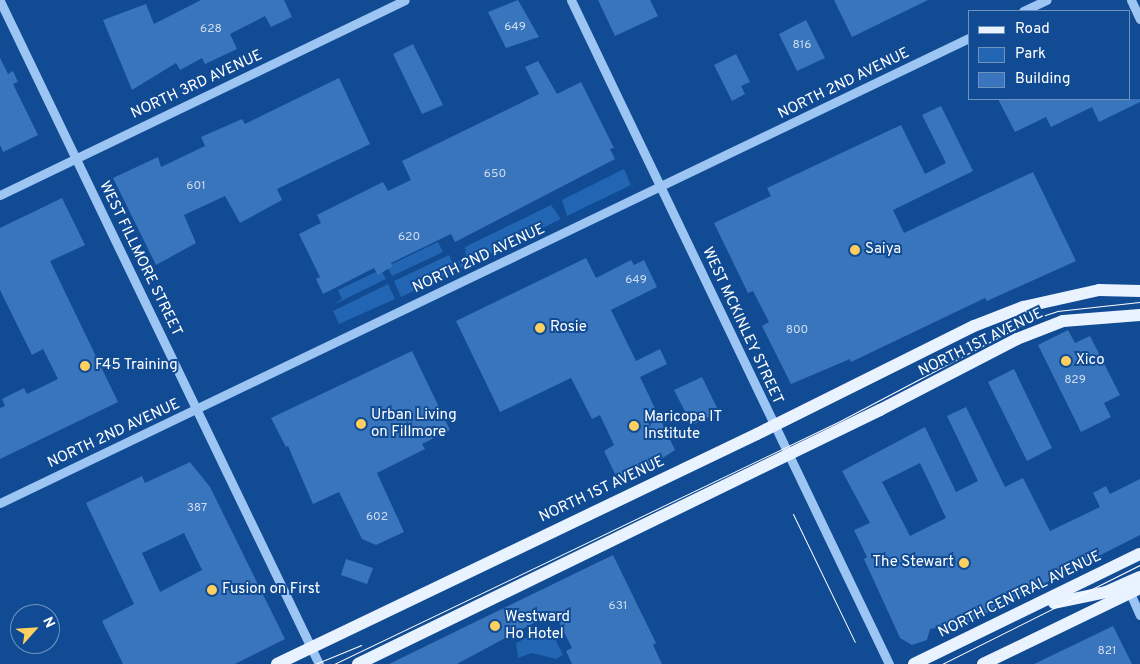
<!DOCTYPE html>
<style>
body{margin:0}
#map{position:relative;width:1140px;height:664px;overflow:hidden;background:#104b93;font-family:Overpass,sans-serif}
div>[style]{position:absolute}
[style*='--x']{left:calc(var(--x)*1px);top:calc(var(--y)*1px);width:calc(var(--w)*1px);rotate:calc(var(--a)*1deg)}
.green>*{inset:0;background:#2265b2}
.building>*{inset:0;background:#3975bc}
.minor>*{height:9px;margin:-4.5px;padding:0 4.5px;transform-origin:4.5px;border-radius:4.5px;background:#9dc5f3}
.major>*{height:12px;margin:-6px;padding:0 6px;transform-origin:6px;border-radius:6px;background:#e9f2ff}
.tram>*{height:1px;margin:-0.5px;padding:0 0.5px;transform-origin:0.5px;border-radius:0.5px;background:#fff}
.dots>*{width:14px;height:14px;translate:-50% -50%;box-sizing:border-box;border:2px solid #104b93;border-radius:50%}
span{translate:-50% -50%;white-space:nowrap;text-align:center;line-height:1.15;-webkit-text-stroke:4px #104b93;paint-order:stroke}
.number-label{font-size:12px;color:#cedcee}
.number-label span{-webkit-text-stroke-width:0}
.street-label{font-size:15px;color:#fff}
.poi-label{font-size:15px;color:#fff}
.left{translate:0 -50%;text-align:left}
.right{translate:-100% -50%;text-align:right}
.legend{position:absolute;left:968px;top:10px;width:162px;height:90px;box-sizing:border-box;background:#104b93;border:1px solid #7093be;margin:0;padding:6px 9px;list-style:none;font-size:15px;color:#fff}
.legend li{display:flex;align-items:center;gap:10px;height:25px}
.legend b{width:25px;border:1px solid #7093be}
.north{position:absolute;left:10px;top:604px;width:50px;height:50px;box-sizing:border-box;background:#104b93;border:1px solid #7093be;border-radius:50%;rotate:64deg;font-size:14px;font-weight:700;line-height:20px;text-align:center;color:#fff}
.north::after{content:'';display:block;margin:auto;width:18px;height:22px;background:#ffcf5f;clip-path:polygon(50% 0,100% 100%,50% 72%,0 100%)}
</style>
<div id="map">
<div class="green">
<i style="clip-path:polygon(624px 169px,631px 185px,567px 216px,562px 200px)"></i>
<i style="clip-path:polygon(551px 205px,561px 219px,461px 268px,458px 261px,466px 256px,465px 247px)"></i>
<i style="clip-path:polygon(438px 242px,443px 252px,392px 276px,388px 269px,392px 264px)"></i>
<i style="clip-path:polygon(449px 255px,456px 270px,401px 297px,394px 281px)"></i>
<i style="clip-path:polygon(376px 272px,382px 272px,386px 279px,331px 306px,342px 299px,338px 290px)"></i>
<i style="clip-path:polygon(388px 284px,395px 299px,339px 324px,333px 311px)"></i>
<i style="clip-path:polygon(540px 631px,547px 640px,555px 638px,563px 655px,556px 659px,532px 653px,518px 658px,516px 643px)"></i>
</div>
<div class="building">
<i style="clip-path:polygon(201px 0,284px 0,292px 17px,271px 27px,265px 16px,230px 34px,237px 49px,205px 64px,202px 58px,180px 70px,176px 63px,132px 90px,103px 20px,146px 4px,154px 24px)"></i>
<i style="clip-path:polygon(518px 0,539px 37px,506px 48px,488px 12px)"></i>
<i style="clip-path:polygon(598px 0,650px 0,658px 16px,615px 36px)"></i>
<i style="clip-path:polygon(834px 0,928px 0,852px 37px)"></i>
<i style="clip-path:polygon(806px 20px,825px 58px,797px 71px,779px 34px)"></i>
<i style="clip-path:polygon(413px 44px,443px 105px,422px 114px,393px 54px)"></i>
<i style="clip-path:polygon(736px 54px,750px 82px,741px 86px,745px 94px,732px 101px,714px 65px)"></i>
<i style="clip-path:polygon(0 58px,8px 74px,13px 71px,18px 82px,13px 84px,38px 135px,3px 152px,0 145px)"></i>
<i style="clip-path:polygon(538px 61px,557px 94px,581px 82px,614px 148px,610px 149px,615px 159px,455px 242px,451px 234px,391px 263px,393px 266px,378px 275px,374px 268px,323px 294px,316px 279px,320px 277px,299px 234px,321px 223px,317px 215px,383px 182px,388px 191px,411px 180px,402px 161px,539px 94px,525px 67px)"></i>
<i style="clip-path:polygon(339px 78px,370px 144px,277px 189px,282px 200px,240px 223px,225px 196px,184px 215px,196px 243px,156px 265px,113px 178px,158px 157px,161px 167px,205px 146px,201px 137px,242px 119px,245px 124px)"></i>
<i style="clip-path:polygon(998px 99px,1140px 99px,1140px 102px,1099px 122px,1092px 107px,1051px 127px,1046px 117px,1015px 132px)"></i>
<i style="clip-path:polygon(941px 106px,973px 171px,893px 210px,904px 233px,1033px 172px,1076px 261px,987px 301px,985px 298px,851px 362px,850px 359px,791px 384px,762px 326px,769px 322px,753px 291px,748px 293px,714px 223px,771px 196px,767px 188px,901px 125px,925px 174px,946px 163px,922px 115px)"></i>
<i style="clip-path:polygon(62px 198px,85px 245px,50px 261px,118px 402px,0 459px,0 408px,5px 406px,2px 399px,24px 388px,27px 394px,58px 379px,43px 349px,32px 355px,0 290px,0 228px)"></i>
<i style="clip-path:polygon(586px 258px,596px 278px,631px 260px,634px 265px,644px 260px,657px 287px,611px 310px,636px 361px,660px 349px,667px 364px,640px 377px,675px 450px,644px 470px,642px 466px,617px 478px,604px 451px,614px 445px,600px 415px,592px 419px,571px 378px,500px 412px,456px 321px)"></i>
<i style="clip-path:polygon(1068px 330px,1075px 343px,1090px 336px,1120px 395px,1104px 403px,1111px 417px,1081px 432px,1038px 345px)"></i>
<i style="clip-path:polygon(412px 351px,450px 430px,422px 444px,425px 449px,377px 473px,404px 532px,376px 545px,362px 539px,339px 492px,313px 504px,288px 446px,286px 447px,271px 418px)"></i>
<i style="clip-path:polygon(1014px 369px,1052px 448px,1027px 461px,988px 382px)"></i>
<i style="clip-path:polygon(702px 377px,719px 412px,692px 425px,674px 390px)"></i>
<i style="clip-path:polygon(evenodd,966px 407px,1005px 487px,1023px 478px,1050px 531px,1100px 507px,1093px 493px,1106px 486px,1110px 494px,1140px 479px,1140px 535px,957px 628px,955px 625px,930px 629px,927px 640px,912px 645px,900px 638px,864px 559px,867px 557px,854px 530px,870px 523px,842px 471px,925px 427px,956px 492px,978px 481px,947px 416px,966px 407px,920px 463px,946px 518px,910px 536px,882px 482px,920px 463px)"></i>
<i style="clip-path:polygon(evenodd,190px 462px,210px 487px,285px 639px,235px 664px,123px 664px,102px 621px,134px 604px,86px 503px,142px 476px,145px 483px,190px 462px,184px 533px,202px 570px,160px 592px,142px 553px,184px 533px)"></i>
<i style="clip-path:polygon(613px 555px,656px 643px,653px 645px,662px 664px,572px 664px,566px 651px,572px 648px,554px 612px,457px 664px,389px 664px)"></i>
<i style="clip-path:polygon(346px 559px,373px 568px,367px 584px,341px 575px)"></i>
<i style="clip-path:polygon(1113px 626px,1132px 664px,1034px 664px,1082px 641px)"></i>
</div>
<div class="minor">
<i style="--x:571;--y:0;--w:736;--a:64.41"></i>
<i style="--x:1131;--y:0;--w:21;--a:65"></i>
<i style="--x:0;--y:1;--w:736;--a:64.31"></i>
<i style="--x:1023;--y:11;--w:26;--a:-25"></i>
<i style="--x:0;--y:195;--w:449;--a:-25.7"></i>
<i style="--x:0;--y:503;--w:1075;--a:-25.64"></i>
<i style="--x:1130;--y:593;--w:24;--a:66"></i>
</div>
<div class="major">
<i style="--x:1054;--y:603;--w:53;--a:-11.9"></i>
<i style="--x:1106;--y:592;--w:37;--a:-24"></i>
<i style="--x:277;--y:664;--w:532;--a:-25.6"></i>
<i style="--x:757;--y:434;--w:242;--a:-26.5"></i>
<i style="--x:974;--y:326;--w:53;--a:-21.2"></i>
<i style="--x:1023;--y:307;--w:78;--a:-12.6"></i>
<i style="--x:1099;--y:290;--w:41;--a:1.4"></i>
<i style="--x:358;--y:664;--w:581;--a:-25.95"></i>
<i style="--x:880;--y:410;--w:154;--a:-27.4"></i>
<i style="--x:1017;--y:339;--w:49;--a:-21.4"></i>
<i style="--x:1063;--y:321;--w:77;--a:-4.5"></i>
<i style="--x:914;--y:664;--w:251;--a:-26"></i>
<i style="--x:983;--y:664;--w:174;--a:-25.8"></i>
</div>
<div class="tram">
<i style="--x:793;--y:514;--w:142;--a:64.2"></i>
<i style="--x:315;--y:664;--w:50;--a:-22.4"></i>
<i style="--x:334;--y:664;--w:559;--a:-25.65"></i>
<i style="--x:838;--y:422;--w:221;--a:-27.8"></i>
<i style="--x:1033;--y:319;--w:25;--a:-18"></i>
<i style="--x:1057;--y:311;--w:83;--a:-6.2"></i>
<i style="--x:942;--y:664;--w:221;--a:-26.6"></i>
</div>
<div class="dots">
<i style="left:855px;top:250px;background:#ffcf5f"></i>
<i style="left:540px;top:328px;background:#ffcf5f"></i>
<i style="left:1066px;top:361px;background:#ffcf5f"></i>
<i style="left:85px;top:366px;background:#ffcf5f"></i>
<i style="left:361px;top:424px;background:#ffcf5f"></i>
<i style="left:634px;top:426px;background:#ffcf5f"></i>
<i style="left:964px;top:563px;background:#ffcf5f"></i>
<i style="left:212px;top:590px;background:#ffcf5f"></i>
<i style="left:495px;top:626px;background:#ffcf5f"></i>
</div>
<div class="number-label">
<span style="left:515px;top:28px">649</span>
<span style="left:211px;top:30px">628</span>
<span style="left:802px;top:46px">816</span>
<span style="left:495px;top:175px">650</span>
<span style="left:196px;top:187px">601</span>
<span style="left:409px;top:238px">620</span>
<span style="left:636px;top:281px">649</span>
<span style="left:797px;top:331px">800</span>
<span style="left:1075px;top:381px">829</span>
<span style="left:197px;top:509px">387</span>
<span style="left:377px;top:518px">602</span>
<span style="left:618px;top:607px">631</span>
<span style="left:1107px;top:652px">821</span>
</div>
<div class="street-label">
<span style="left:844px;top:84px;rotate:-26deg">NORTH 2ND AVENUE</span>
<span style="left:197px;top:85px;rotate:-25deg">NORTH 3RD AVENUE</span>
<span style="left:140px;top:259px;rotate:64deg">WEST FILLMORE STREET</span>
<span style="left:479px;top:259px;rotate:-25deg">NORTH 2ND AVENUE</span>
<span style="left:742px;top:326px;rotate:65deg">WEST MCKINLEY STREET</span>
<span style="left:981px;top:343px;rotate:-26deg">NORTH 1ST AVENUE</span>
<span style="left:114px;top:434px;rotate:-25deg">NORTH 2ND AVENUE</span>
<span style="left:602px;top:490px;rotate:-25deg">NORTH 1ST AVENUE</span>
<span style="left:1020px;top:595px;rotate:-26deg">NORTH CENTRAL AVENUE</span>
</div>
<div class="poi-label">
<span class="left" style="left:865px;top:250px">Saiya</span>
<span class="left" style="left:550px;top:328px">Rosie</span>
<span class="left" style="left:1076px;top:361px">Xico</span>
<span class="left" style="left:95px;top:366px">F45 Training</span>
<span class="left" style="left:371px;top:424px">Urban Living<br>on Fillmore</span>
<span class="left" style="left:644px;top:426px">Maricopa IT<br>Institute</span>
<span class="right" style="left:954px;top:563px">The Stewart</span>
<span class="left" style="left:222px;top:590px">Fusion on First</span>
<span class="left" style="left:505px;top:626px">Westward<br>Ho Hotel</span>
</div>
<ul class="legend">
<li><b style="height:6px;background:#e9f2ff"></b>Road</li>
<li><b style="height:14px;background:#2265b2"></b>Park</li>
<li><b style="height:14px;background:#3975bc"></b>Building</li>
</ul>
<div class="north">N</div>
</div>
